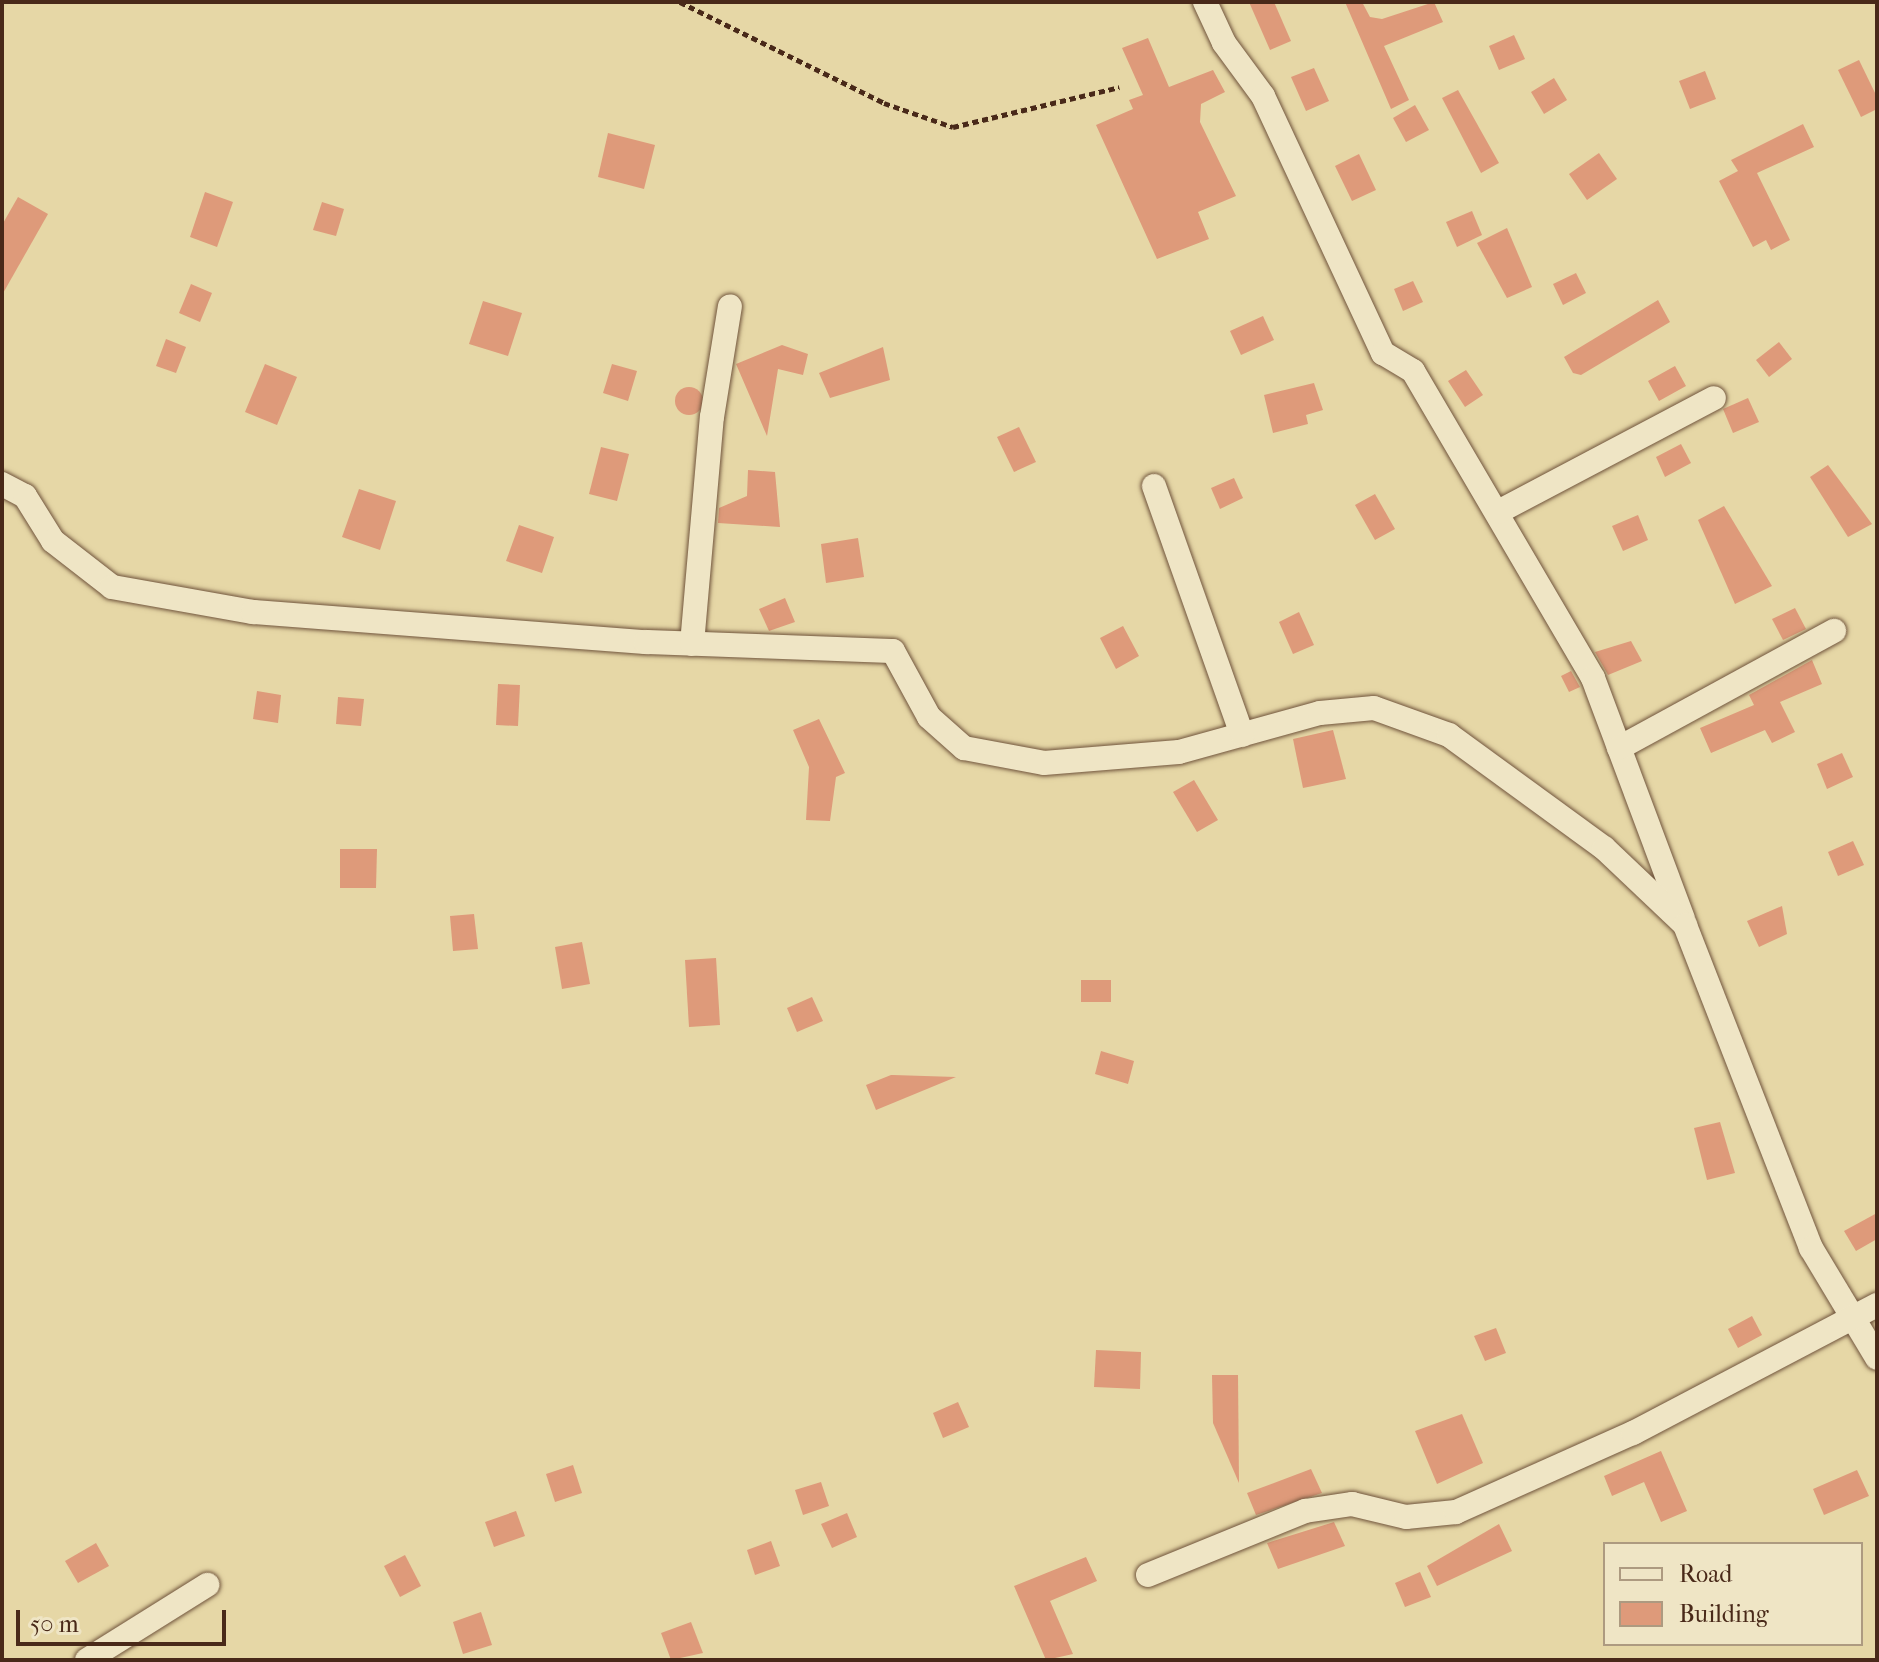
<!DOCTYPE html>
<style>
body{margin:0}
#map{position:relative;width:1879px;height:1662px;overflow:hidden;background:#e6d7a6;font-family:"IM FELL French Canon",serif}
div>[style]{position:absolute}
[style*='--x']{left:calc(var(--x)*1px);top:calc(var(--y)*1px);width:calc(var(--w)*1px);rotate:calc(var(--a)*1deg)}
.building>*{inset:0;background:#de9a7a}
.round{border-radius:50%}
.path>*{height:5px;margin-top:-2.5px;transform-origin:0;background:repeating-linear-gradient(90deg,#492919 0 6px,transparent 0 10px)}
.roads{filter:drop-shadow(0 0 2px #70543c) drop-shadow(0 0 2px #70543c)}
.minor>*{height:24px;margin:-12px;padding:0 12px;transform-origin:12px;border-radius:12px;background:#efe5c5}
span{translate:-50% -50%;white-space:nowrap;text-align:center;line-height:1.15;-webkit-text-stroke:6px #efe5c5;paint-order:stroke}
.frame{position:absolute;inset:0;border:4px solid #492919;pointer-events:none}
.legend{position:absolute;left:1603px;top:1542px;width:260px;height:104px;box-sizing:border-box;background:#efe5c5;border:2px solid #ad9a80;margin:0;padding:10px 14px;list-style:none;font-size:24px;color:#492919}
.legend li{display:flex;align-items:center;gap:16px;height:40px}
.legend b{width:40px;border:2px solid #ad9a80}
.scale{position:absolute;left:16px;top:1610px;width:210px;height:36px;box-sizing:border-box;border:4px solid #492919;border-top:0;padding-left:10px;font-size:24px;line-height:28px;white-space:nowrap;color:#492919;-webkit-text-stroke:6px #efe5c5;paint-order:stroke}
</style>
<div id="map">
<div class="building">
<i style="clip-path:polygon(1249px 2px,1274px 2px,1291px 41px,1270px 50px)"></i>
<i style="clip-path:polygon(1345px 2px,1362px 2px,1370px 17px,1382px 19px,1434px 2px,1443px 22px,1384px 46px,1409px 100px,1391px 109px)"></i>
<i style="clip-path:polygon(1514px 35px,1525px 59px,1499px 70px,1489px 46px)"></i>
<i style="clip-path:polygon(1148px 38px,1169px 87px,1213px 70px,1225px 92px,1201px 104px,1200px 122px,1236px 196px,1198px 212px,1209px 239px,1157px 259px,1096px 125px,1133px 109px,1129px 100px,1143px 95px,1122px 48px)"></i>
<i style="clip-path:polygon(1859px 60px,1877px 97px,1877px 109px,1861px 117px,1838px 70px)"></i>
<i style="clip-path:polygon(1314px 68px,1329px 101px,1306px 111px,1291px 77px)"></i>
<i style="clip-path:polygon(1705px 71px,1716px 99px,1690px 109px,1679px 81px)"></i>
<i style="clip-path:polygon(1554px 78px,1567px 100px,1544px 114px,1531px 92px)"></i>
<i style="clip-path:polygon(1458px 90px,1499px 163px,1481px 173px,1442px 98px)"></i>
<i style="clip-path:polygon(1415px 105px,1429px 130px,1406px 142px,1393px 118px)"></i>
<i style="clip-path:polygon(1803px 124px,1814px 147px,1757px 173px,1790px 240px,1771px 250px,1766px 240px,1753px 247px,1719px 181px,1738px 171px,1731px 160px)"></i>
<i style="clip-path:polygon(608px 133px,655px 145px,644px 189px,598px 177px)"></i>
<i style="clip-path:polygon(1599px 153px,1617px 179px,1587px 200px,1569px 174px)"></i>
<i style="clip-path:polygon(1359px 154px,1376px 190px,1352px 201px,1335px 166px)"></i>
<i style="clip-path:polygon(205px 192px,233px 202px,217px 247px,190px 237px)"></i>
<i style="clip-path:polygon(18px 197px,48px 214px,2px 295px,2px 225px)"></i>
<i style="clip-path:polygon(322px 202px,344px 209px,336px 236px,313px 230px)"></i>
<i style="clip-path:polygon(1472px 211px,1482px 235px,1457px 247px,1446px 222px)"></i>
<i style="clip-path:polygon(1507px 228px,1532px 287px,1507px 298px,1477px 243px)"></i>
<i style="clip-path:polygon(1576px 273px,1586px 293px,1563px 305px,1553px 284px)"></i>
<i style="clip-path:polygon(1413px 281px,1423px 302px,1403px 311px,1394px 289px)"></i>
<i style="clip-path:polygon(191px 284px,212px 293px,200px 322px,179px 313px)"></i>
<i style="clip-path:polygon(1658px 300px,1670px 322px,1581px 375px,1573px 373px,1564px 357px)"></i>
<i style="clip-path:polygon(483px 301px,522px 313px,508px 356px,469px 344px)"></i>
<i style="clip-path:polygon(1263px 316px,1274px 340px,1241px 355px,1230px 331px)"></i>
<i style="clip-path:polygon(166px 339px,186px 347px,176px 373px,156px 366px)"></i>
<i style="clip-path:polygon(1779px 342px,1792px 359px,1769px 377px,1756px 360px)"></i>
<i style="clip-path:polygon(782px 345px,808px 354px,803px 375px,778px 369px,767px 436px,736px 364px)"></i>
<i style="clip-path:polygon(883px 347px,890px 380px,830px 398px,819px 373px)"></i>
<i style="clip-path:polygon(265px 364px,297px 377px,277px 425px,245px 412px)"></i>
<i style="clip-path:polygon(612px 364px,637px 371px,628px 401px,603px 393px)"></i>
<i style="clip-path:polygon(1675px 366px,1686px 386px,1659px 401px,1648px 381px)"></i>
<i style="clip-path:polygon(1466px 370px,1483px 395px,1465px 407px,1448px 381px)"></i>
<i style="clip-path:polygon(1314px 383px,1323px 410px,1306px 415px,1308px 424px,1273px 433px,1264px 395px)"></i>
<i class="round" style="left:675px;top:387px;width:28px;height:28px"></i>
<i style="clip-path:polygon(1748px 398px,1759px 422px,1733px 433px,1723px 409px)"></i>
<i style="clip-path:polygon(1019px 427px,1036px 462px,1014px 472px,997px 437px)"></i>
<i style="clip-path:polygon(1681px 444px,1691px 463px,1665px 477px,1656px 457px)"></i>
<i style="clip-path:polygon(601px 447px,629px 454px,617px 501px,589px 494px)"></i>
<i style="clip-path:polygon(1828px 465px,1872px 524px,1848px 537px,1810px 477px)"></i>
<i style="clip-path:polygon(748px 470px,775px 472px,780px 527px,718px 523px,719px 508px,747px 496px)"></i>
<i style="clip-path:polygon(1234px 478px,1243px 498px,1220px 509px,1211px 488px)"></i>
<i style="clip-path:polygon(359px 489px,396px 501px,380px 550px,342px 537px)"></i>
<i style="clip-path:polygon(1375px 494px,1395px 529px,1375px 540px,1355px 505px)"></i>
<i style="clip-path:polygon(1724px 506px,1772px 586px,1735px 604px,1698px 520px)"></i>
<i style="clip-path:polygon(1638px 515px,1648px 540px,1623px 551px,1612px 526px)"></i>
<i style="clip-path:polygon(519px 525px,554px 537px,542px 573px,506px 561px)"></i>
<i style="clip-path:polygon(858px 538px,864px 577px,826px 583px,821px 544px)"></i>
<i style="clip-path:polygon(785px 598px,795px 622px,769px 631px,759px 609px)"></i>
<i style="clip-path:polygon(1795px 608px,1806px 629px,1783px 640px,1772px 619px)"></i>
<i style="clip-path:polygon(1299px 612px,1314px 645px,1293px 654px,1279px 622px)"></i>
<i style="clip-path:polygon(1123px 626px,1139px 656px,1116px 669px,1100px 638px)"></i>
<i style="clip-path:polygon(1631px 641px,1642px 661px,1608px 675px,1595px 652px)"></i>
<i style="clip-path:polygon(1812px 660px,1822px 684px,1780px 702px,1795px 732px,1772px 743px,1765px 730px,1711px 753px,1700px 728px,1754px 705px,1749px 695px)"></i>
<i style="clip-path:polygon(1571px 671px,1580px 687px,1569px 692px,1561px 676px)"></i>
<i style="clip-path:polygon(498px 684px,520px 685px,518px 726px,496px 725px)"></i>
<i style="clip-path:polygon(257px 691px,281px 695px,278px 723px,253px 719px)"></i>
<i style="clip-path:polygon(338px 697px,364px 699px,361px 726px,336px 724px)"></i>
<i style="clip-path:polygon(819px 719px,845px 773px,836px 777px,830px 821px,806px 820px,809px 767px,793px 730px)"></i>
<i style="clip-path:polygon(1333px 730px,1346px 779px,1303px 788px,1293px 739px)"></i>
<i style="clip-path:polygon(1842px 753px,1853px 777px,1827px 789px,1817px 764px)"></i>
<i style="clip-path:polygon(1194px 780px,1218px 820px,1197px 832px,1173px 792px)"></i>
<i style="clip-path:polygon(1853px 841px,1864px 865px,1838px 876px,1828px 852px)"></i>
<i style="clip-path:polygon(340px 849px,377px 849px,376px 888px,340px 888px)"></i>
<i style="clip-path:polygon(1782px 906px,1787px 934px,1759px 947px,1747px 921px)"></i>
<i style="clip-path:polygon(474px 914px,478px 949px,453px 951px,450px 916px)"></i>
<i style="clip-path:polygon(582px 942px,590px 984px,562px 989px,555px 947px)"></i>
<i style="clip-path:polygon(716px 958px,720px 1025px,689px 1027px,685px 960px)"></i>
<i style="clip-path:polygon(1081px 980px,1111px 980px,1111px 1002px,1081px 1002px)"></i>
<i style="clip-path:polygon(812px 997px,823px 1021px,797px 1032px,787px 1008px)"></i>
<i style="clip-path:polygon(1101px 1051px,1134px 1061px,1128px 1084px,1095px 1074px)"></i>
<i style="clip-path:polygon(891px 1075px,893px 1075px,956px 1077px,876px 1110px,866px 1085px)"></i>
<i style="clip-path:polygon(1720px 1122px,1735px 1173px,1707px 1180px,1694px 1128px)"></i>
<i style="clip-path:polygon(1877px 1213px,1877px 1239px,1856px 1251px,1844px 1231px)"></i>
<i style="clip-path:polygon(1752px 1316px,1762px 1335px,1738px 1348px,1728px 1329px)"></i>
<i style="clip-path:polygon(1496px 1328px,1506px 1353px,1485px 1361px,1474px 1336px)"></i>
<i style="clip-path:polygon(1096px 1350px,1141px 1352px,1140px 1389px,1094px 1387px)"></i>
<i style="clip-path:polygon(1212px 1375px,1238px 1375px,1239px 1483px,1213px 1423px)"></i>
<i style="clip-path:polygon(958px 1402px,969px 1427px,943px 1438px,933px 1413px)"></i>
<i style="clip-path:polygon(1462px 1414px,1483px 1463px,1437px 1484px,1415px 1431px)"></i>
<i style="clip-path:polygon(1661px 1451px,1687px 1511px,1661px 1522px,1644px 1482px,1612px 1496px,1604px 1476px)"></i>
<i style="clip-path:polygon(573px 1465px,582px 1493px,555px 1502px,546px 1474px)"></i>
<i style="clip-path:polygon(1311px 1469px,1322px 1493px,1256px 1515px,1247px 1493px)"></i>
<i style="clip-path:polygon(1857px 1470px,1869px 1496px,1824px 1515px,1813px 1489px)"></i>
<i style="clip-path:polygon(821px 1482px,829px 1506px,803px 1515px,795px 1490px)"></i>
<i style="clip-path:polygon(516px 1511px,525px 1536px,494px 1547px,485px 1522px)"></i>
<i style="clip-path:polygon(847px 1513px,857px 1537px,832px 1548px,821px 1524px)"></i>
<i style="clip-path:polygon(1334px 1522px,1345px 1546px,1278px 1569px,1267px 1543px)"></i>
<i style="clip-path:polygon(1499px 1524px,1512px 1551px,1437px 1586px,1427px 1566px)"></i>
<i style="clip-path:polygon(771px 1541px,780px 1566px,755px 1575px,747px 1550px)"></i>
<i style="clip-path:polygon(96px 1543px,109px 1566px,78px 1583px,65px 1561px)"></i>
<i style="clip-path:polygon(405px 1555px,421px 1586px,400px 1597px,384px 1566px)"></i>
<i style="clip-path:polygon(1086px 1557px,1097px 1581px,1050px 1601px,1073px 1654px,1046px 1660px,1014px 1586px)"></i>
<i style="clip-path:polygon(1420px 1572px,1431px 1597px,1405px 1607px,1395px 1583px)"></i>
<i style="clip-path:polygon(481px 1612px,492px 1645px,463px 1654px,453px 1622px)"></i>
<i style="clip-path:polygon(691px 1622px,703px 1653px,671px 1660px,661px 1633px)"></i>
</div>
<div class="path">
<i style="--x:680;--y:2;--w:228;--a:26.3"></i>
<i style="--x:884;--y:103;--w:73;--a:19.2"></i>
<i style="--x:953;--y:127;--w:171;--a:-13.5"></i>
</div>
<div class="roads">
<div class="minor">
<i style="--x:1205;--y:2;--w:45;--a:65.1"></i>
<i style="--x:1224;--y:43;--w:66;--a:53.7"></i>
<i style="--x:1263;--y:96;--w:284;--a:65"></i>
<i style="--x:1383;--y:353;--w:35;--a:31"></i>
<i style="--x:1413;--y:371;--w:356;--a:59.6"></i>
<i style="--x:1593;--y:678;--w:257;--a:69.5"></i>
<i style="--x:2;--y:484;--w:26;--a:28"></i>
<i style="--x:25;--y:496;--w:53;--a:58.1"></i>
<i style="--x:53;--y:541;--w:75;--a:37.9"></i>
<i style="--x:112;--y:587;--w:143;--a:10.1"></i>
<i style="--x:253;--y:612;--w:394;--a:4.4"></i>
<i style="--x:646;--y:642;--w:247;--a:2.1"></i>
<i style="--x:893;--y:651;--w:75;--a:61.4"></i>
<i style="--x:929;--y:717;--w:47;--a:41.5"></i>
<i style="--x:964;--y:748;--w:81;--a:10.6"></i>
<i style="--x:1044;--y:763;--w:135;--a:-4.7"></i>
<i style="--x:1179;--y:752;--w:146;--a:-15.5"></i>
<i style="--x:1320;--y:713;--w:54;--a:-5.3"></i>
<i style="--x:1374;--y:708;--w:80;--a:19.8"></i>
<i style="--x:1449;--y:735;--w:192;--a:36.1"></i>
<i style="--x:1604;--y:848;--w:112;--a:43.5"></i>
<i style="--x:1685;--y:925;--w:347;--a:68.7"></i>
<i style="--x:1811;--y:1248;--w:128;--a:59"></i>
<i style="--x:1154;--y:486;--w:264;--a:70.5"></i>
<i style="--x:1498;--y:512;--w:244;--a:-27.8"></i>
<i style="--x:692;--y:644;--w:228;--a:-85"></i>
<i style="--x:712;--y:417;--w:112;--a:-80.8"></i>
<i style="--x:1619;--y:748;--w:245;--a:-28.6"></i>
<i style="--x:1148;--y:1575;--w:170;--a:-22.2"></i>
<i style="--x:1305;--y:1511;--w:48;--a:-8.5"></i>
<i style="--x:1352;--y:1504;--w:56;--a:13.5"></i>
<i style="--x:1406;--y:1517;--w:50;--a:-5.7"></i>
<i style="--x:1456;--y:1512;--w:194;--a:-24.1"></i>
<i style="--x:1633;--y:1433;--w:276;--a:-27.7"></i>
<i style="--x:87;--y:1660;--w:142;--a:-32"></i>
</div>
</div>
<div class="frame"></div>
<ul class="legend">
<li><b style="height:10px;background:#efe5c5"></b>Road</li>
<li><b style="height:22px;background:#de9a7a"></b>Building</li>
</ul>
<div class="scale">50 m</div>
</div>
